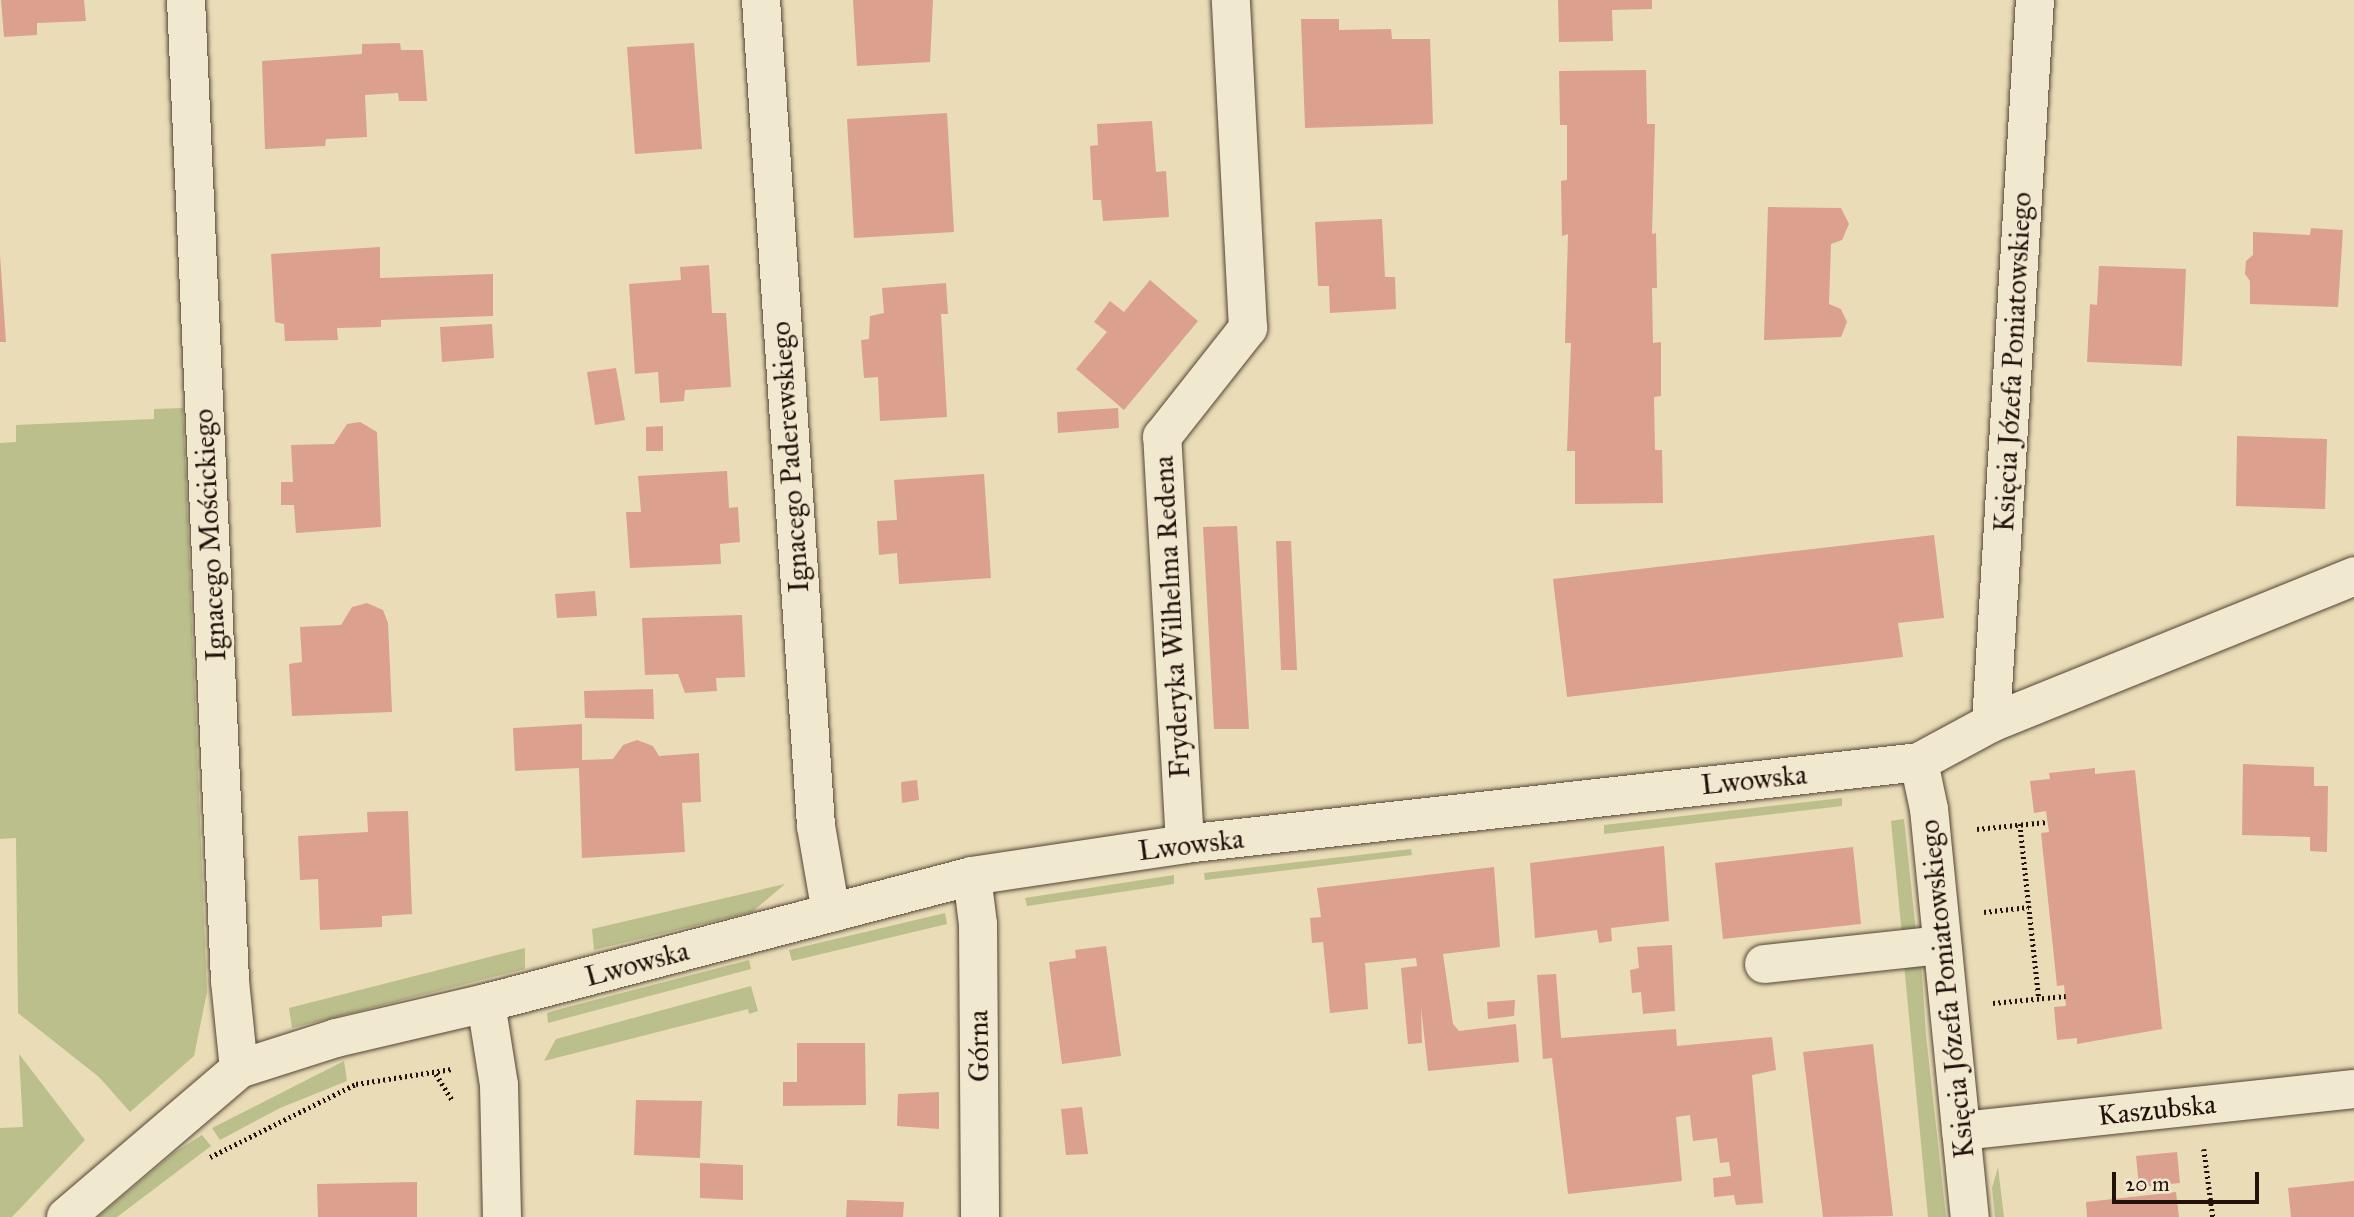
<!DOCTYPE html>
<meta charset="utf-8">
<style>
body{margin:0}
#map{position:relative;width:2354px;height:1217px;overflow:hidden;background:#e9dcb6;font-family:"IM FELL Great Primer",serif}
div>[style]{position:absolute}
[style*='--x']{left:calc(var(--x)*1px);top:calc(var(--y)*1px);width:calc(var(--w)*1px);rotate:calc(var(--a)*1deg)}
.green>*{inset:0;background:#bbbf8b}
.building>*{inset:0;background:#dca08e}
.path>*{height:4.5px;margin-top:-2.25px;transform-origin:0;background:repeating-linear-gradient(90deg,#23120b 0 2px,transparent 0 5.5px)}
.roads{filter:drop-shadow(0 0 2px #544436) drop-shadow(0 0 2px #544436)}
.minor>*{height:38px;margin:-19px;padding:0 19px;transform-origin:19px;border-radius:19px;background:#f1e8d0}
span{translate:-50% -50%;white-space:nowrap;text-align:center;line-height:1.15;-webkit-text-stroke:5px #f1e8d0;paint-order:stroke}
.street-label{font-size:28px;color:#23120b}
.scale{position:absolute;left:2112px;top:1172px;width:147px;height:32px;box-sizing:border-box;border:4px solid #23120b;border-top:0;padding-left:9px;font-size:21px;line-height:24px;white-space:nowrap;color:#23120b;-webkit-text-stroke:5px #f1e8d0;paint-order:stroke}
</style>
<div id="map">
<div class="green">
<i style="clip-path:polygon(183px 408px,207px 992px,194px 1056px,130px 1112px,99px 1077px,18px 1013px,16px 838px,0 839px,0 443px,16px 442px,16px 425px,154px 419px,154px 409px)"></i>
<i style="clip-path:polygon(1842px 798px,1842px 806px,1604px 834px,1604px 825px)"></i>
<i style="clip-path:polygon(1904px 819px,1916px 932px,1902px 935px,1891px 821px)"></i>
<i style="clip-path:polygon(1411px 849px,1412px 855px,1205px 880px,1204px 873px)"></i>
<i style="clip-path:polygon(1174px 875px,1174px 884px,1027px 906px,1025px 898px)"></i>
<i style="clip-path:polygon(785px 884px,752px 912px,594px 950px,592px 929px)"></i>
<i style="clip-path:polygon(945px 913px,947px 924px,792px 961px,789px 950px)"></i>
<i style="clip-path:polygon(525px 948px,525px 969px,292px 1028px,289px 1008px)"></i>
<i style="clip-path:polygon(749px 960px,751px 969px,548px 1023px,547px 1013px,560px 1009px)"></i>
<i style="clip-path:polygon(1921px 961px,1926px 1035px,1946px 1217px,1928px 1217px,1904px 964px)"></i>
<i style="clip-path:polygon(751px 986px,758px 1011px,749px 1014px,748px 1009px,544px 1061px,556px 1039px)"></i>
<i style="clip-path:polygon(19px 1054px,85px 1140px,12px 1217px,0 1217px,0 1128px,23px 1127px)"></i>
<i style="clip-path:polygon(344px 1061px,347px 1081px,280px 1108px,220px 1140px,212px 1128px)"></i>
<i style="clip-path:polygon(202px 1135px,211px 1146px,117px 1217px,98px 1217px,175px 1152px)"></i>
<i style="clip-path:polygon(1998px 1167px,2004px 1217px,1995px 1217px,1992px 1188px)"></i>
</div>
<div class="building">
<i style="clip-path:polygon(1px 0,84px 0,86px 21px,37px 23px,37px 35px,4px 37px)"></i>
<i style="clip-path:polygon(853px 0,933px 0,930px 62px,857px 66px)"></i>
<i style="clip-path:polygon(1558px 0,1652px 0,1652px 9px,1612px 10px,1613px 41px,1559px 42px)"></i>
<i style="clip-path:polygon(1301px 19px,1339px 19px,1339px 30px,1391px 29px,1392px 39px,1430px 39px,1433px 124px,1305px 128px)"></i>
<i style="clip-path:polygon(400px 43px,401px 50px,423px 50px,427px 101px,399px 101px,398px 93px,365px 95px,367px 137px,326px 139px,325px 146px,265px 149px,262px 61px,362px 54px,362px 44px)"></i>
<i style="clip-path:polygon(694px 43px,702px 149px,635px 154px,627px 47px)"></i>
<i style="clip-path:polygon(1646px 70px,1647px 124px,1655px 124px,1652px 234px,1656px 233px,1657px 288px,1652px 288px,1653px 343px,1661px 342px,1661px 396px,1654px 397px,1655px 450px,1662px 450px,1663px 503px,1575px 504px,1575px 451px,1567px 451px,1571px 343px,1565px 343px,1568px 234px,1562px 236px,1561px 181px,1567px 180px,1567px 125px,1560px 125px,1559px 71px)"></i>
<i style="clip-path:polygon(947px 113px,954px 232px,854px 238px,847px 119px)"></i>
<i style="clip-path:polygon(1152px 121px,1156px 172px,1166px 171px,1169px 217px,1103px 221px,1101px 200px,1093px 200px,1090px 146px,1098px 145px,1097px 124px)"></i>
<i style="clip-path:polygon(1768px 207px,1841px 208px,1849px 224px,1842px 240px,1831px 244px,1829px 304px,1841px 309px,1847px 322px,1841px 337px,1764px 340px)"></i>
<i style="clip-path:polygon(1382px 219px,1385px 277px,1395px 277px,1396px 309px,1330px 313px,1329px 286px,1318px 286px,1315px 222px)"></i>
<i style="clip-path:polygon(2311px 228px,2343px 230px,2338px 307px,2250px 304px,2250px 281px,2245px 274px,2246px 261px,2253px 255px,2253px 232px,2310px 235px)"></i>
<i style="clip-path:polygon(380px 247px,380px 278px,493px 274px,493px 316px,381px 320px,381px 327px,337px 328px,338px 340px,285px 341px,284px 324px,275px 322px,271px 254px)"></i>
<i style="clip-path:polygon(0 255px,6px 342px,0 342px)"></i>
<i style="clip-path:polygon(709px 265px,712px 313px,726px 313px,731px 387px,685px 390px,684px 401px,660px 403px,658px 372px,635px 374px,629px 284px,681px 280px,680px 267px)"></i>
<i style="clip-path:polygon(2099px 266px,2186px 269px,2182px 366px,2087px 362px,2090px 304px,2097px 305px)"></i>
<i style="clip-path:polygon(1150px 280px,1198px 321px,1124px 410px,1076px 369px,1107px 332px,1094px 322px,1110px 301px,1124px 312px)"></i>
<i style="clip-path:polygon(946px 283px,948px 314px,941px 314px,947px 417px,880px 421px,878px 377px,864px 378px,861px 340px,869px 339px,870px 316px,884px 313px,882px 288px)"></i>
<i style="clip-path:polygon(492px 324px,494px 358px,442px 362px,440px 327px)"></i>
<i style="clip-path:polygon(616px 368px,625px 420px,595px 425px,587px 372px)"></i>
<i style="clip-path:polygon(1118px 408px,1119px 428px,1058px 433px,1057px 412px)"></i>
<i style="clip-path:polygon(360px 422px,377px 432px,381px 527px,296px 533px,294px 505px,281px 505px,281px 482px,293px 482px,291px 445px,334px 444px,347px 424px)"></i>
<i style="clip-path:polygon(663px 426px,663px 451px,646px 451px,646px 427px)"></i>
<i style="clip-path:polygon(2237px 436px,2327px 439px,2325px 509px,2236px 506px)"></i>
<i style="clip-path:polygon(727px 471px,729px 508px,738px 507px,740px 542px,720px 544px,721px 564px,630px 568px,626px 512px,641px 512px,638px 476px)"></i>
<i style="clip-path:polygon(984px 474px,991px 578px,899px 584px,897px 553px,879px 555px,877px 521px,897px 520px,894px 480px)"></i>
<i style="clip-path:polygon(1237px 526px,1249px 729px,1214px 729px,1203px 527px)"></i>
<i style="clip-path:polygon(1934px 535px,1944px 618px,1898px 623px,1903px 657px,1567px 697px,1553px 579px)"></i>
<i style="clip-path:polygon(1276px 541px,1291px 541px,1297px 670px,1281px 670px)"></i>
<i style="clip-path:polygon(595px 591px,597px 616px,557px 618px,555px 594px)"></i>
<i style="clip-path:polygon(367px 603px,383px 610px,388px 623px,392px 712px,292px 716px,289px 664px,302px 662px,300px 627px,341px 625px,352px 607px)"></i>
<i style="clip-path:polygon(742px 615px,745px 677px,716px 678px,717px 691px,685px 693px,678px 674px,645px 675px,642px 618px)"></i>
<i style="clip-path:polygon(653px 689px,654px 719px,585px 718px,584px 691px)"></i>
<i style="clip-path:polygon(582px 724px,582px 760px,613px 759px,623px 745px,637px 740px,653px 746px,659px 756px,699px 753px,701px 802px,682px 803px,685px 852px,582px 858px,579px 768px,515px 771px,513px 728px)"></i>
<i style="clip-path:polygon(2243px 764px,2314px 767px,2314px 786px,2328px 786px,2327px 852px,2310px 851px,2310px 837px,2242px 835px)"></i>
<i style="clip-path:polygon(2095px 768px,2095px 774px,2135px 770px,2162px 1029px,2077px 1044px,2077px 1038px,2057px 1040px,2054px 1007px,2066px 1006px,2064px 985px,2057px 986px,2041px 833px,2049px 832px,2046px 811px,2034px 813px,2030px 781px,2050px 779px,2049px 773px)"></i>
<i style="clip-path:polygon(917px 780px,919px 800px,902px 803px,901px 782px)"></i>
<i style="clip-path:polygon(408px 811px,412px 914px,382px 916px,382px 927px,320px 930px,318px 879px,300px 880px,298px 836px,368px 832px,367px 812px)"></i>
<i style="clip-path:polygon(1664px 846px,1669px 921px,1611px 928px,1612px 941px,1599px 943px,1597px 930px,1535px 938px,1530px 863px)"></i>
<i style="clip-path:polygon(1853px 847px,1861px 924px,1723px 939px,1715px 863px)"></i>
<i style="clip-path:polygon(1494px 867px,1500px 947px,1443px 954px,1453px 1024px,1459px 1031px,1516px 1024px,1519px 1062px,1428px 1071px,1421px 1007px,1422px 1043px,1408px 1044px,1401px 968px,1417px 966px,1416px 958px,1365px 963px,1368px 1009px,1330px 1013px,1323px 942px,1312px 943px,1310px 918px,1321px 917px,1317px 888px)"></i>
<i style="clip-path:polygon(1672px 945px,1675px 1011px,1643px 1014px,1641px 992px,1632px 993px,1630px 970px,1639px 968px,1637px 947px)"></i>
<i style="clip-path:polygon(1106px 946px,1121px 1056px,1062px 1064px,1049px 962px,1076px 958px,1075px 950px)"></i>
<i style="clip-path:polygon(1556px 974px,1561px 1038px,1676px 1029px,1677px 1046px,1772px 1037px,1776px 1070px,1752px 1075px,1763px 1203px,1736px 1205px,1734px 1195px,1714px 1197px,1713px 1178px,1731px 1176px,1729px 1162px,1720px 1163px,1717px 1138px,1693px 1141px,1690px 1115px,1676px 1117px,1682px 1181px,1568px 1194px,1552px 1058px,1543px 1059px,1537px 975px)"></i>
<i style="clip-path:polygon(1515px 1000px,1514px 1016px,1488px 1019px,1487px 1002px)"></i>
<i style="clip-path:polygon(797px 1043px,865px 1043px,866px 1105px,783px 1106px,783px 1082px,797px 1082px)"></i>
<i style="clip-path:polygon(1873px 1044px,1893px 1216px,1823px 1217px,1803px 1052px)"></i>
<i style="clip-path:polygon(939px 1092px,939px 1129px,897px 1126px,898px 1094px)"></i>
<i style="clip-path:polygon(636px 1100px,702px 1101px,700px 1158px,634px 1155px)"></i>
<i style="clip-path:polygon(1082px 1107px,1088px 1154px,1066px 1155px,1061px 1109px)"></i>
<i style="clip-path:polygon(2177px 1152px,2180px 1183px,2139px 1187px,2136px 1156px)"></i>
<i style="clip-path:polygon(700px 1163px,743px 1165px,743px 1200px,700px 1198px)"></i>
<i style="clip-path:polygon(2354px 1181px,2354px 1217px,2291px 1217px,2288px 1188px)"></i>
<i style="clip-path:polygon(417px 1182px,417px 1217px,318px 1217px,317px 1184px)"></i>
<i style="clip-path:polygon(2176px 1192px,2179px 1217px,2087px 1217px,2086px 1202px)"></i>
<i style="clip-path:polygon(847px 1200px,904px 1202px,903px 1217px,846px 1217px)"></i>
</div>
<div class="path">
<i style="--x:2020;--y:824;--w:175;--a:83.8"></i>
<i style="--x:1977;--y:829;--w:70;--a:-5.7"></i>
<i style="--x:1984;--y:912;--w:45;--a:-6.3"></i>
<i style="--x:1993;--y:1003;--w:73;--a:-5.5"></i>
<i style="--x:436;--y:1074;--w:31;--a:58"></i>
<i style="--x:2204;--y:1149;--w:69;--a:82.5"></i>
<i style="--x:210;--y:1157;--w:163;--a:-26.6"></i>
<i style="--x:356;--y:1084;--w:97;--a:-8.9"></i>
</div>
<div class="roads">
<div class="minor">
<i style="--x:186;--y:0;--w:982;--a:87.43"></i>
<i style="--x:230;--y:981;--w:88;--a:84.2"></i>
<i style="--x:761;--y:0;--w:828;--a:86.19"></i>
<i style="--x:816;--y:826;--w:88;--a:80.2"></i>
<i style="--x:1991;--y:723;--w:724;--a:-86.52"></i>
<i style="--x:1919;--y:762;--w:48;--a:78"></i>
<i style="--x:1929;--y:809;--w:410;--a:84.3"></i>
<i style="--x:1185;--y:844;--w:408;--a:-93.2"></i>
<i style="--x:1162;--y:437;--w:139;--a:-51.7"></i>
<i style="--x:1248;--y:328;--w:328;--a:-93"></i>
<i style="--x:972;--y:876;--w:48;--a:82.9"></i>
<i style="--x:978;--y:924;--w:293;--a:89.6"></i>
<i style="--x:1764;--y:964;--w:179;--a:-6.1"></i>
<i style="--x:486;--y:1003;--w:83;--a:81"></i>
<i style="--x:499;--y:1085;--w:132;--a:88.7"></i>
<i style="--x:1961;--y:1131;--w:395;--a:-6.1"></i>
<i style="--x:66;--y:1217;--w:228;--a:-40.5"></i>
<i style="--x:239;--y:1069;--w:102;--a:-17.7"></i>
<i style="--x:336;--y:1038;--w:154;--a:-13.1"></i>
<i style="--x:486;--y:1003;--w:502;--a:-14.64"></i>
<i style="--x:972;--y:876;--w:215;--a:-8.5"></i>
<i style="--x:1185;--y:844;--w:739;--a:-6.37"></i>
<i style="--x:1919;--y:762;--w:82;--a:-28.4"></i>
<i style="--x:1991;--y:723;--w:392;--a:-22"></i>
</div>
</div>
<div class="street-label">
<span style="left:2013px;top:362px;rotate:-87deg">Księcia Józefa Poniatowskiego</span>
<span style="left:790px;top:457px;rotate:-94deg">Ignacego Paderewskiego</span>
<span style="left:210px;top:535px;rotate:-93deg">Ignacego Mościckiego</span>
<span style="left:1172px;top:617px;rotate:-93deg">Fryderyka Wilhelma Redena</span>
<span style="left:1754px;top:780px;rotate:-6deg">Lwowska</span>
<span style="left:1191px;top:845px;rotate:-7deg">Lwowska</span>
<span style="left:637px;top:964px;rotate:-15deg">Lwowska</span>
<span style="left:1947px;top:989px;rotate:-96deg">Księcia Józefa Poniatowskiego</span>
<span style="left:979px;top:1046px;rotate:-91deg">Górna</span>
<span style="left:2157px;top:1110px;rotate:-6deg">Kaszubska</span>
</div>
<div class="scale">20 m</div>
</div>
